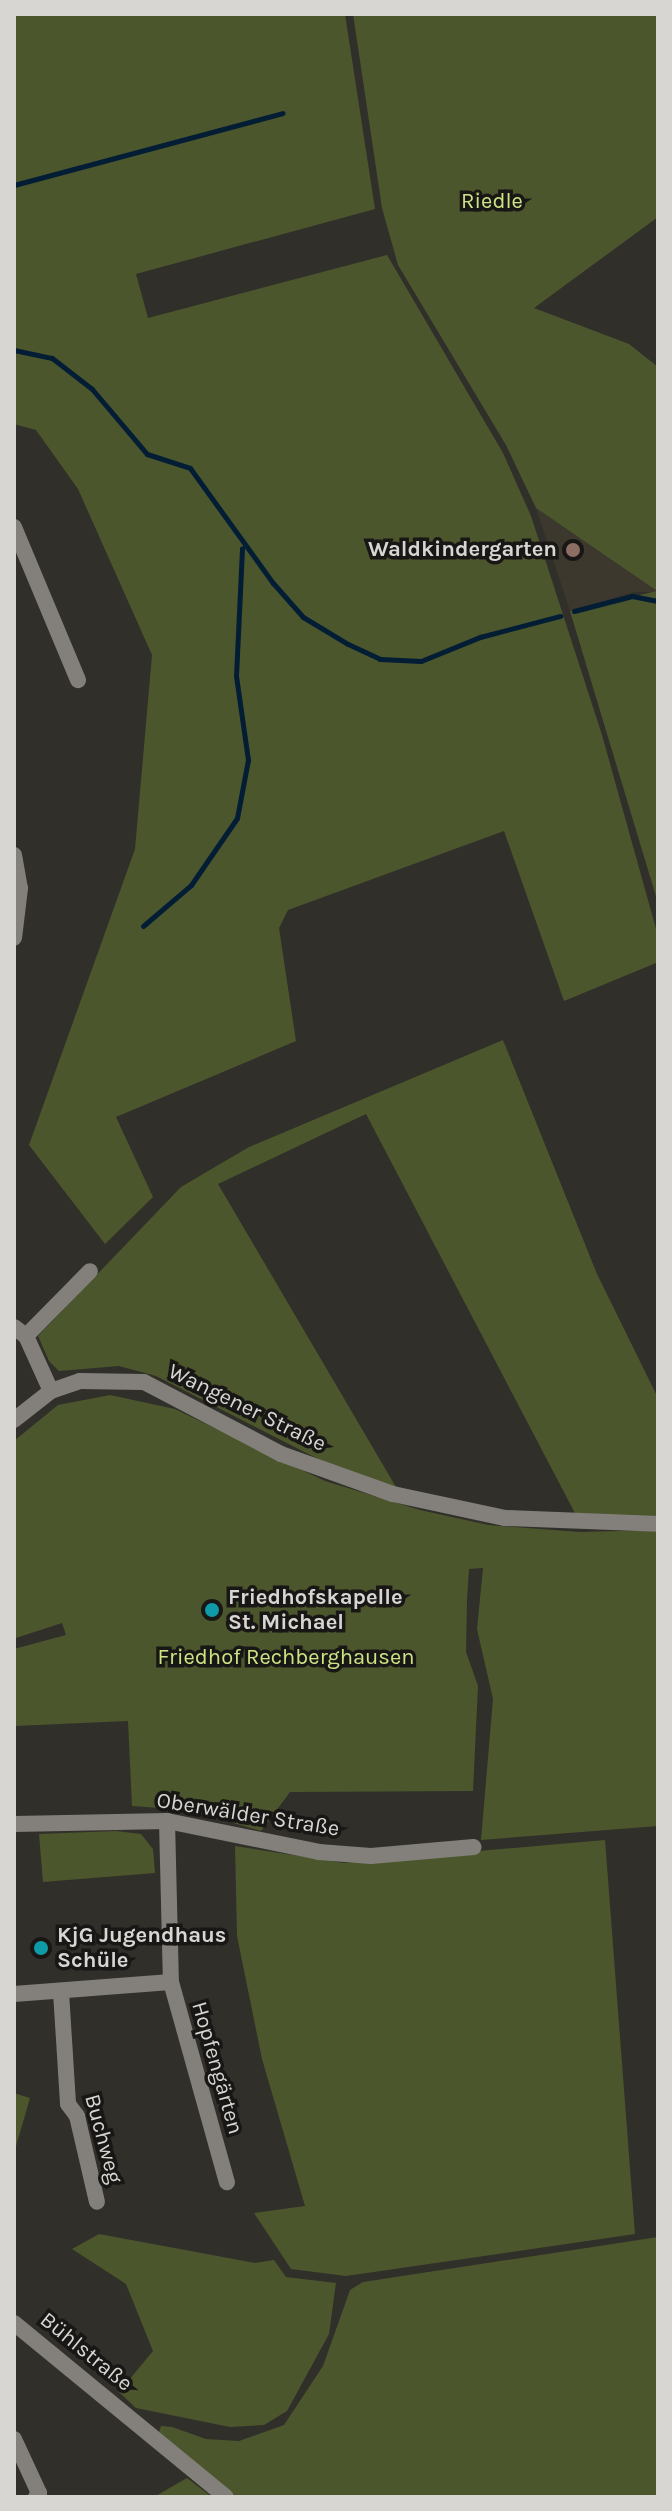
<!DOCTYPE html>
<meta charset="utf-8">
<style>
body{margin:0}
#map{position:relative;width:672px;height:2511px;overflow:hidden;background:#312f2a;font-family:Karla,sans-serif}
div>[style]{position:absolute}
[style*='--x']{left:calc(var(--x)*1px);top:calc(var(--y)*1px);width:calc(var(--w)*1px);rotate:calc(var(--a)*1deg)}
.built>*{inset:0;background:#3d382e}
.green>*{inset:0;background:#4c562d}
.stream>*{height:5px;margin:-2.5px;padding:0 2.5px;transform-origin:2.5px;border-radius:2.5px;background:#031d35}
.minor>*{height:16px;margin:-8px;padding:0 8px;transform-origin:8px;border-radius:8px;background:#83807b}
.tertiary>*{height:16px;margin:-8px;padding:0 8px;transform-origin:8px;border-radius:8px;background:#83807b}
.dots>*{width:22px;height:22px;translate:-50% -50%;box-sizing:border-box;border:4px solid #181715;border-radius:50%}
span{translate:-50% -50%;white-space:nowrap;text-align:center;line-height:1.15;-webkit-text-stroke:7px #181715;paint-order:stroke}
.park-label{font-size:22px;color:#cde483}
.poi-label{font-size:22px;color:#d7d6d3;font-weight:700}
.right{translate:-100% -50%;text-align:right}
.left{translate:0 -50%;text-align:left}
.street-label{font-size:22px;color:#d7d6d3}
.frame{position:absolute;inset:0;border:16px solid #d7d6d3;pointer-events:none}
</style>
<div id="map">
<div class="built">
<i style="clip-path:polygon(536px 508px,658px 592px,634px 592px,570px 611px)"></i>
</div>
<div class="green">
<i style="clip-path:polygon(14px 14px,345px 14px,375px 209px,136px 274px,148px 318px,387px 255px,503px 453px,531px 516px,602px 735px,658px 936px,656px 963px,564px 1001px,504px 831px,288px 910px,279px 928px,296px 1041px,116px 1117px,153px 1197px,105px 1244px,29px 1145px,135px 849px,152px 655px,78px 489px,36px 430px,14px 424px)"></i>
<i style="clip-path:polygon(353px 14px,658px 14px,658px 217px,534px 308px,629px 344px,658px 367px,658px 903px,570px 611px,657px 591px,536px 508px,506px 445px,398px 265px,382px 208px)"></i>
<i style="clip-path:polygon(503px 1040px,597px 1274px,658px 1398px,658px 1517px,577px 1517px,366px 1114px,218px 1184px,396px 1487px,328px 1464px,156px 1376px,119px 1366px,59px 1371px,49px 1361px,38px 1336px,181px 1187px,249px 1147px)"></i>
<i style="clip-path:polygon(110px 1395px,175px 1409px,325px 1481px,420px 1510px,488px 1525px,579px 1532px,658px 1530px,658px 1826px,481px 1840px,493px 1699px,477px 1629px,483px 1568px,469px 1569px,467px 1599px,466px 1652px,478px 1686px,473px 1791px,290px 1792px,261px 1831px,188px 1810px,132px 1806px,128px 1721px,14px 1726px,14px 1649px,66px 1635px,62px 1623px,16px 1638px,14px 1634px,14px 1441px,58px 1405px)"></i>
<i style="clip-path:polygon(116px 1831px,141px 1834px,153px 1849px,155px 1873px,43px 1882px,39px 1834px)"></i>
<i style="clip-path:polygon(605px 1840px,635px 2234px,346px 2276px,291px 2269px,254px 2213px,305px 2206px,262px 2059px,237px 1936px,235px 1846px,344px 1863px)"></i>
<i style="clip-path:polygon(14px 2093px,30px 2098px,14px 2153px)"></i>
<i style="clip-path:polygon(99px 2234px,255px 2263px,274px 2260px,286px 2277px,336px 2283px,329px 2334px,287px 2411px,264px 2425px,230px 2427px,136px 2408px,119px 2392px,153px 2351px,126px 2284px,72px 2249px)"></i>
<i style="clip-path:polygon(658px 2237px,658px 2497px,235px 2497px,159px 2432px,161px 2426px,172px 2427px,206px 2439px,239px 2441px,284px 2425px,323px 2366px,350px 2290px,363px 2282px)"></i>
<i style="clip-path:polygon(187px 2478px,212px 2497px,154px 2497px)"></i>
</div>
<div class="stream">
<i style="--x:14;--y:185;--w:278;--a:-15"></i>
<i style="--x:14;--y:350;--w:39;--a:12"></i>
<i style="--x:52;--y:358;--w:51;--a:37.8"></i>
<i style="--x:92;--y:389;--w:85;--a:49.8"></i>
<i style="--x:147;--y:454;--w:45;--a:18"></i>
<i style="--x:190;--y:468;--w:142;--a:54.2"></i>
<i style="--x:273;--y:583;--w:45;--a:48.6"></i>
<i style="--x:303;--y:617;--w:52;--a:31"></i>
<i style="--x:348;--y:644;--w:35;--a:25"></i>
<i style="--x:380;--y:659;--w:41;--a:2.8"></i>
<i style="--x:421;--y:661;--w:64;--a:-22.1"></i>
<i style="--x:480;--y:637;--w:83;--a:-14.7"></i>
<i style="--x:574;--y:611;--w:60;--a:-14.5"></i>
<i style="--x:632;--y:596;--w:26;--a:11"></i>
<i style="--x:143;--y:926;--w:63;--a:-40.5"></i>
<i style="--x:191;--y:885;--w:81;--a:-55.5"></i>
<i style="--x:237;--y:818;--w:59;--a:-79.3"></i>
<i style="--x:248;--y:760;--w:85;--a:-98.1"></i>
<i style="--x:236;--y:676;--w:128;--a:-87.3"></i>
</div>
<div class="minor">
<i style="--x:14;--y:527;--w:166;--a:67.3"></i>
<i style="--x:14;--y:855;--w:34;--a:80"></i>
<i style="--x:20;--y:888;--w:50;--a:96.8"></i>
<i style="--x:14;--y:1327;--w:15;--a:37"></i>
<i style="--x:26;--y:1336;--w:60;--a:65.6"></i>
<i style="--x:26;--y:1336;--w:91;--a:-45.4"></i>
<i style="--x:167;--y:1821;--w:161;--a:88.6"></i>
<i style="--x:171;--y:1982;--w:208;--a:74.4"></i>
<i style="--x:14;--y:1824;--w:153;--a:-1.1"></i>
<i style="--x:167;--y:1821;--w:155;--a:11.5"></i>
<i style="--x:319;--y:1852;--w:52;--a:4.4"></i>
<i style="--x:371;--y:1856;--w:103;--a:-5"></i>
<i style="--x:61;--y:1992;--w:112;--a:86.4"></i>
<i style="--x:68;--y:2104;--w:15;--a:53"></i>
<i style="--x:77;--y:2116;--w:88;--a:76.9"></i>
<i style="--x:14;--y:1994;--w:157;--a:-4.4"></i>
<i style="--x:14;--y:2323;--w:274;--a:39.4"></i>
<i style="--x:14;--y:2439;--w:60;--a:65.2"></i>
<i style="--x:39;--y:2493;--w:5;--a:127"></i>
</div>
<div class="tertiary">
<i style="--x:14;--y:1420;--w:47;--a:-38.1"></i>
<i style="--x:51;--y:1391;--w:31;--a:-19"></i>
<i style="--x:80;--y:1381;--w:64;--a:0.9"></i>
<i style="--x:144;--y:1382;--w:155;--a:27.7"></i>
<i style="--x:281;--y:1454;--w:119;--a:19.7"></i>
<i style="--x:393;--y:1494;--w:115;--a:12.1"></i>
<i style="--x:505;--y:1518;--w:153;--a:2.2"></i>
</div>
<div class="dots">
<i style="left:573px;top:550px;background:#8d6e63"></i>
<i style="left:212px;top:1610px;background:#0f9aa8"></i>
<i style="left:41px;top:1948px;background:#0f9aa8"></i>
</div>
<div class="park-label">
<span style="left:492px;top:202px">Riedle</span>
<span style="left:286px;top:1658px">Friedhof Rechberghausen</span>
</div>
<div class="poi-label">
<span class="right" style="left:557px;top:550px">Waldkindergarten</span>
<span class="left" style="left:228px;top:1610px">Friedhofskapelle<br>St. Michael</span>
<span class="left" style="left:57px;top:1948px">KjG Jugendhaus<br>Schüle</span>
</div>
<div class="street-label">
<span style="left:247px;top:1408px;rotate:26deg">Wangener Straße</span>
<span style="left:248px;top:1815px;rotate:9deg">Oberwälder Straße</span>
<span style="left:217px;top:2068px;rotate:74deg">Hopfengärten</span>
<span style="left:103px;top:2139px;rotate:75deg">Buchweg</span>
<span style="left:86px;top:2352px;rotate:39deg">Bühlstraße</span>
</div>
<div class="frame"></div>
</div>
